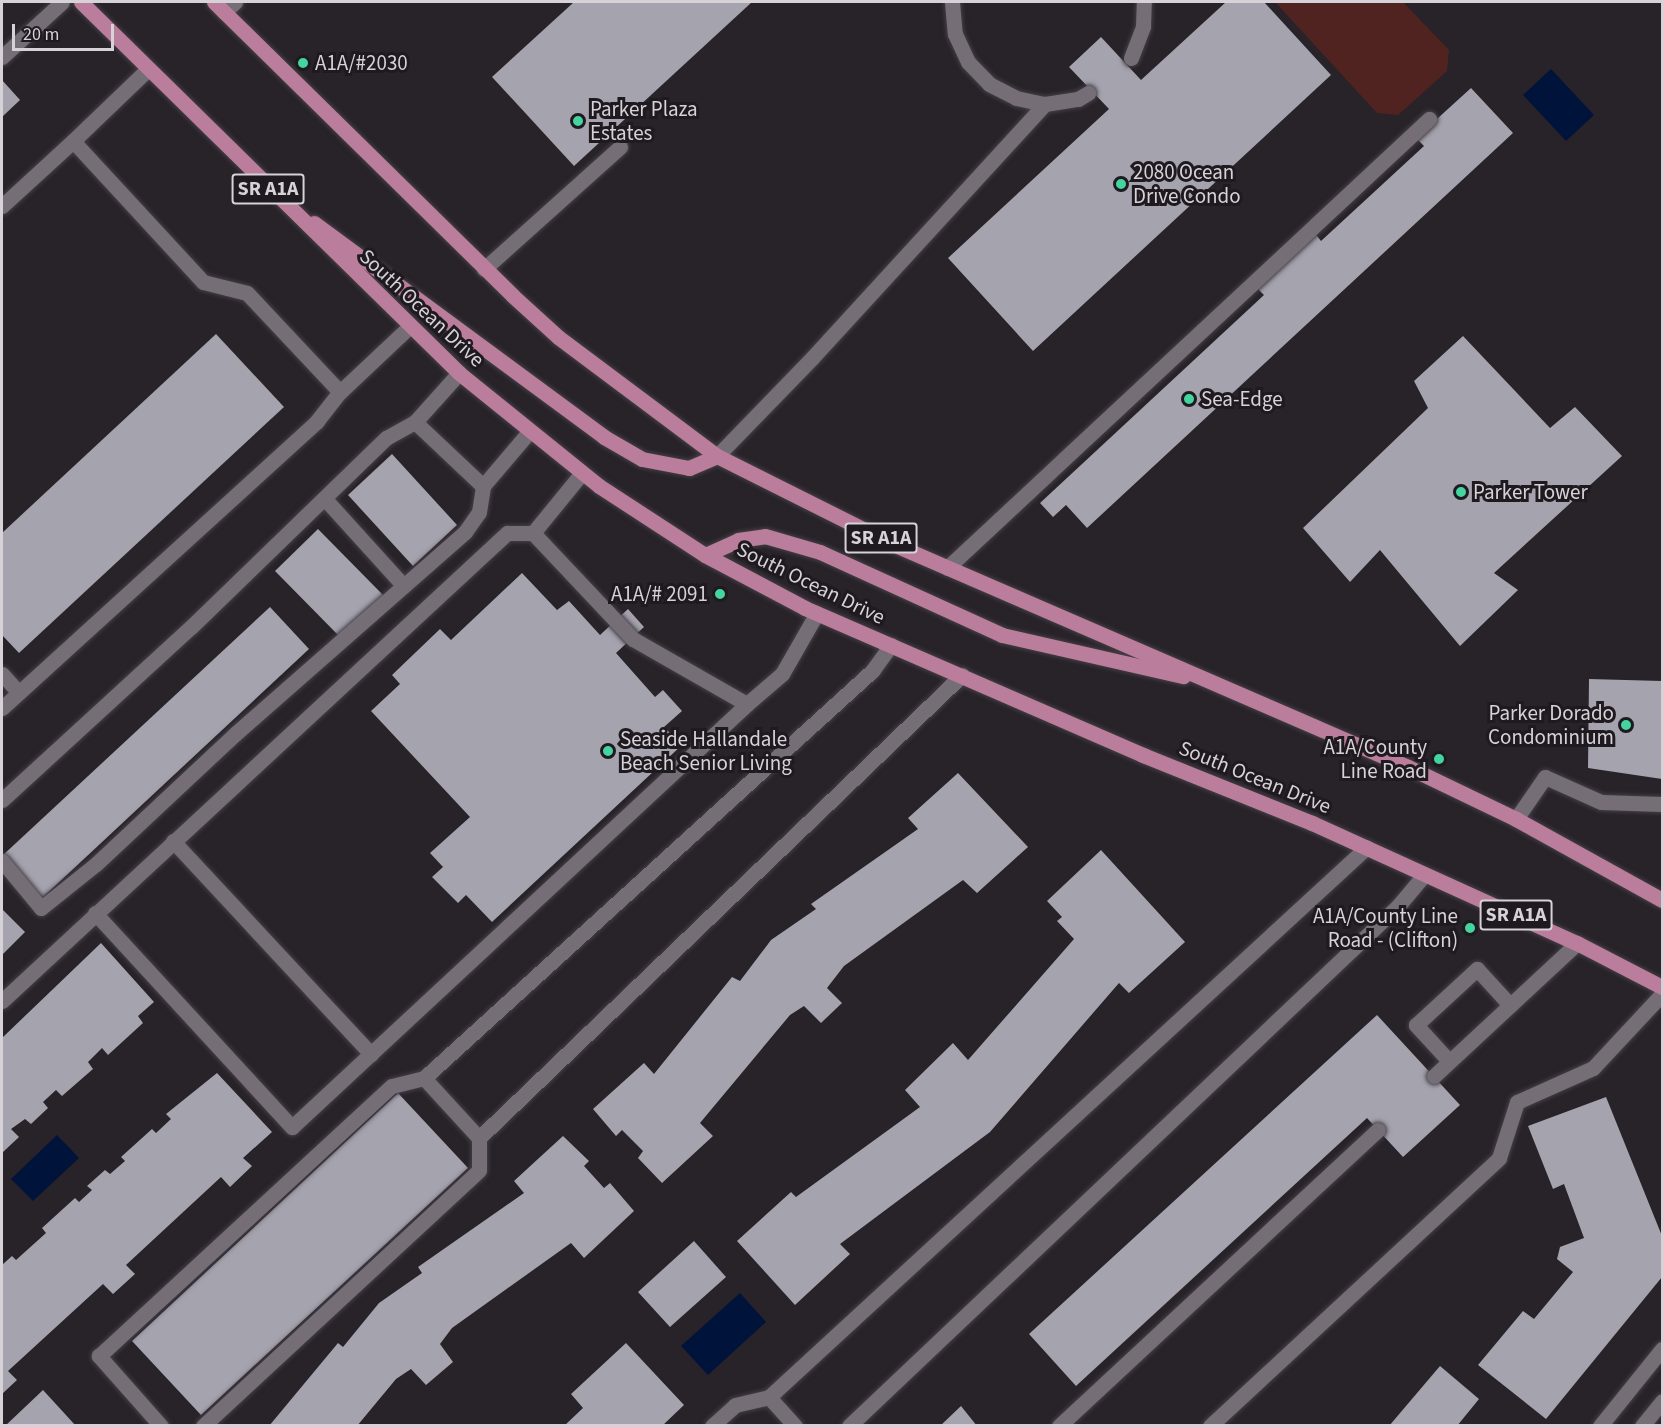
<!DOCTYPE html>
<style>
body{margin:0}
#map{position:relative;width:1664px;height:1427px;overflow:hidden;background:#282229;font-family:"Source Sans 3",sans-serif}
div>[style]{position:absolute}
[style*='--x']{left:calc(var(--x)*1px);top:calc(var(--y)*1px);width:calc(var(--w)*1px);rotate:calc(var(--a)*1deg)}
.green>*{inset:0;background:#502321}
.water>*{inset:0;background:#00133b}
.building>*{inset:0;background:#a4a3ae}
.roads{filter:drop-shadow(0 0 2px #443f45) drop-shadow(0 0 2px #443f45)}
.service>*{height:15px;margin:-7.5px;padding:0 7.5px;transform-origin:7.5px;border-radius:7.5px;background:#756e77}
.minor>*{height:15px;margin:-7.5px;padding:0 7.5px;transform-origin:7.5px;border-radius:7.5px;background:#756e77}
.primary>*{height:15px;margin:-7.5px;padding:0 7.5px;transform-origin:7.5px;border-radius:7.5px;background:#bb7d9c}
.dots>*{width:16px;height:16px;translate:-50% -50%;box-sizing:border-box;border:3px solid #1f1920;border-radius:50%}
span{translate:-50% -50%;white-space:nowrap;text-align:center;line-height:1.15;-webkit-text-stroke:6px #1f1920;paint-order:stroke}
.shield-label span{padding:2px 4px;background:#1f1920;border:2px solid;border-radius:4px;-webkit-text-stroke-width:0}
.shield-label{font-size:20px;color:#d6d2d7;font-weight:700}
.poi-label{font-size:21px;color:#d6d2d7}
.left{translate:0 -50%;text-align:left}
.right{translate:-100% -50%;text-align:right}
.street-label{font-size:21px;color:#d6d2d7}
.frame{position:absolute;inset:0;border:3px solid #d6d2d7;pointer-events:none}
.scale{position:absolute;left:12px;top:24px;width:102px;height:27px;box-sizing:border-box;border:3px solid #d6d2d7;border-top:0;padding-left:8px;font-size:18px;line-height:21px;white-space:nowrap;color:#d6d2d7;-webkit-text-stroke:4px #1f1920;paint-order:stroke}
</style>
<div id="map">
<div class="green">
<i style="clip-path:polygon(1275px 2px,1403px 2px,1449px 50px,1447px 71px,1398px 115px,1377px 113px)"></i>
</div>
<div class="water">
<i style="clip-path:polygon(1551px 69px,1594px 115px,1566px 141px,1523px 95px)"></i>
<i style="clip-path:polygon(57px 1135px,79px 1158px,33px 1201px,11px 1179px)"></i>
<i style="clip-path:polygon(740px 1293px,766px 1322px,708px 1375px,681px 1346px)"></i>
</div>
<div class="building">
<i style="clip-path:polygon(574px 2px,752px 2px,574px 166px,492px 77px)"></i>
<i style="clip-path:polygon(1226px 2px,1264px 2px,1331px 75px,1033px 351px,948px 258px,1109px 109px,1069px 67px,1101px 37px,1141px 80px)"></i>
<i style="clip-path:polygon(2px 80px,20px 100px,2px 117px)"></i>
<i style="clip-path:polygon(1471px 88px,1513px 133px,1087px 528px,1066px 505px,1053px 517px,1040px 503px,1264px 295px,1255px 286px,1314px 232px,1321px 241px,1424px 146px,1416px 138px)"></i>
<i style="clip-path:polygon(216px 334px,284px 407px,19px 653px,2px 635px,2px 533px)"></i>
<i style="clip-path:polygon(1463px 336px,1550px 428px,1575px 407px,1622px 456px,1494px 573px,1518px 590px,1460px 646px,1380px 550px,1350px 582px,1303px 528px,1428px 408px,1414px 381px)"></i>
<i style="clip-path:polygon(392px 454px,457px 525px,413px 566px,348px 495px)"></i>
<i style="clip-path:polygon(318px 529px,383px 595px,340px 637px,275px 571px)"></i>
<i style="clip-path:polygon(522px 573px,557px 610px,569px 601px,600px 635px,628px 609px,644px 627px,616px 653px,655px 697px,663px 690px,682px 711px,664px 727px,682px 745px,492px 922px,466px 895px,458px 903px,432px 877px,443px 867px,430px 853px,470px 817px,371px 711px,400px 684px,392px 675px,440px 629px,451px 640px)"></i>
<i style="clip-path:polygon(270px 607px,309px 649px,40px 900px,2px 856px)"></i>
<i style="clip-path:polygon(1589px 679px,1662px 681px,1662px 779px,1588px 768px)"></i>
<i style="clip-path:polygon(958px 773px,1028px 847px,977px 893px,963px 880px,844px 966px,827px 988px,842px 1003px,821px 1023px,804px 1006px,790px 1015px,700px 1123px,713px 1136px,662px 1183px,638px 1158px,643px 1151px,622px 1130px,616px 1136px,593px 1109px,644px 1063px,654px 1074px,732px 977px,740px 981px,771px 940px,816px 909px,811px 904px,918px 829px,908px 818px)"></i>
<i style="clip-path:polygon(1101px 850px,1185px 942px,1129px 993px,1119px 983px,990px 1132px,840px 1244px,850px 1254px,795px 1305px,737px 1241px,791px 1192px,796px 1197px,920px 1107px,905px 1090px,953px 1043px,968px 1060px,1074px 939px,1057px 921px,1062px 917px,1047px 901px)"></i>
<i style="clip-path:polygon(2px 909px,25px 932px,2px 955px)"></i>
<i style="clip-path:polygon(101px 943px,154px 1002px,138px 1016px,143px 1023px,108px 1055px,102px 1048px,88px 1062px,93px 1069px,62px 1096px,56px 1090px,43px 1102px,48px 1108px,31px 1124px,25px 1119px,11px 1129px,19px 1137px,2px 1153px,2px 1038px)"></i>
<i style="clip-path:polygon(1377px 1015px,1460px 1105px,1403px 1157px,1367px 1118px,1076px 1386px,1029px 1334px)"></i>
<i style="clip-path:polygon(217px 1073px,272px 1132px,243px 1158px,252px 1166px,230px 1187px,221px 1177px,126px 1265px,135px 1274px,113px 1294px,103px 1284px,8px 1371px,17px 1380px,2px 1394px,2px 1265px,12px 1256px,16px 1260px,46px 1233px,42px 1228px,75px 1198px,79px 1202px,92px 1190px,87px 1186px,105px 1170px,110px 1174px,125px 1161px,121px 1157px,152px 1129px,156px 1133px,171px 1119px,166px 1114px)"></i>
<i style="clip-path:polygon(398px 1093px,468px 1168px,201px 1415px,132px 1341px)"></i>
<i style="clip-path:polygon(1606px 1097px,1662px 1236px,1662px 1277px,1546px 1419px,1478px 1365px,1523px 1311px,1534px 1319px,1573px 1272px,1557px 1259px,1560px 1247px,1584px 1238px,1564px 1184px,1553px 1189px,1528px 1126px)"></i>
<i style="clip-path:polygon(563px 1136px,589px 1161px,584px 1166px,604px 1188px,610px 1183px,634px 1211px,584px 1258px,571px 1243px,452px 1328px,440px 1344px,453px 1362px,426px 1385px,411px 1369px,396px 1379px,357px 1426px,269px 1426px,338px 1343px,343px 1347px,379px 1303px,422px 1273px,418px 1267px,524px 1193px,514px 1181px)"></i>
<i style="clip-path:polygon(694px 1241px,726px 1277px,670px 1327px,638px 1292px)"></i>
<i style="clip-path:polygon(626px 1343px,684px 1405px,662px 1426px,564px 1426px,583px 1408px,571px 1394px)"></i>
<i style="clip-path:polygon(1440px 1366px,1479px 1399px,1457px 1426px,1389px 1426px)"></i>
<i style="clip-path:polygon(43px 1390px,76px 1426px,5px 1426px)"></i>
<i style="clip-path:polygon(961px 1406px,977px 1426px,940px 1426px)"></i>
</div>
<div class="roads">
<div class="service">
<i style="--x:952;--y:2;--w:32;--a:85"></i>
<i style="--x:955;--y:34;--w:31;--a:65"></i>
<i style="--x:968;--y:62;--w:30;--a:46"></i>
<i style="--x:989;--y:84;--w:30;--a:27"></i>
<i style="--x:1016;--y:98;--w:30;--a:12"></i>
<i style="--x:1045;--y:104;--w:33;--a:-9"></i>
<i style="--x:1078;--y:99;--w:12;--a:-31"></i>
<i style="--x:224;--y:12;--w:15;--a:-42"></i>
<i style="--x:2;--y:57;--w:81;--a:-42.5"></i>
<i style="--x:1131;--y:58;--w:34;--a:-69"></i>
<i style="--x:1143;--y:26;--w:24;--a:-88"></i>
<i style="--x:148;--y:69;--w:104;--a:136.2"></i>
<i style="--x:73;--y:141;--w:192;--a:47.3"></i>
<i style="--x:203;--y:282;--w:45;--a:14"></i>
<i style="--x:247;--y:293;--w:136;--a:46.8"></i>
<i style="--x:340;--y:392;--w:95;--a:-43.3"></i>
<i style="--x:2;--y:206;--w:96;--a:-42.5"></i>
<i style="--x:484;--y:269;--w:183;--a:-41.9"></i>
<i style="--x:717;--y:456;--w:136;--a:-45.9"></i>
<i style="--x:812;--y:358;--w:345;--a:-47.5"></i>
<i style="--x:533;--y:533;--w:77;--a:-50.8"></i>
<i style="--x:947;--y:568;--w:659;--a:-42.97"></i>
<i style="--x:891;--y:645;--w:31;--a:126"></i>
<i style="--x:873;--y:670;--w:607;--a:137.74"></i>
<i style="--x:424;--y:1078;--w:81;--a:47.5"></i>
<i style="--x:479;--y:1138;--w:669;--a:-43.79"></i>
<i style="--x:2;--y:674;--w:24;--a:48"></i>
<i style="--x:2;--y:708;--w:426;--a:-42.3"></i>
<i style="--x:317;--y:421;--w:37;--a:-52"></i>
<i style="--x:1516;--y:819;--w:51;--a:-55.4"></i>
<i style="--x:1545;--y:777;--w:61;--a:24.1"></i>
<i style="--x:1601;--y:802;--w:61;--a:1.9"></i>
<i style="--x:173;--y:841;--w:291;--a:47.1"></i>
<i style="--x:95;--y:913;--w:291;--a:47.4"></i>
<i style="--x:292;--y:1127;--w:621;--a:-42.91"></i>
<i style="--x:2;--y:1001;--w:689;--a:-42.82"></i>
<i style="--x:507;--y:533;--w:26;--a:0"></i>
<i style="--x:533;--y:533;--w:146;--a:46.7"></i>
<i style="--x:633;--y:639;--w:131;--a:29.7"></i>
<i style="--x:747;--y:704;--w:46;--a:-40.6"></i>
<i style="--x:782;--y:674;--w:70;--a:-60.2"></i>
<i style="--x:1449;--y:1061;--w:49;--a:-132.5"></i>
<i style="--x:1416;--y:1025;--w:83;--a:-42.6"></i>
<i style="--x:1477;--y:969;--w:49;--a:47.5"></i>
<i style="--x:1434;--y:1076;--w:195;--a:-42.9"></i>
<i style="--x:161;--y:1426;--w:94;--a:-131.5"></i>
<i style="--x:99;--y:1356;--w:398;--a:-42.7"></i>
<i style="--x:392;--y:1086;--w:33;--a:-14"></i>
<i style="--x:203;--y:1426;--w:376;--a:-42.8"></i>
<i style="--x:479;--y:1170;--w:32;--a:-90"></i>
<i style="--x:712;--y:1426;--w:31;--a:-42"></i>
<i style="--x:735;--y:1405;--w:35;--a:-13"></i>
<i style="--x:795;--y:1426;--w:39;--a:-132"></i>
<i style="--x:769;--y:1397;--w:812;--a:-42.61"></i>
<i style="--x:849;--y:1426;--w:756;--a:-43.45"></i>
<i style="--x:1398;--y:906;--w:40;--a:-50"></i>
<i style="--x:1059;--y:1426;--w:435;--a:-42.9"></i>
<i style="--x:1210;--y:1426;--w:394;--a:-42.8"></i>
<i style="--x:1499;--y:1158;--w:59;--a:-72.2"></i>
<i style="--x:1517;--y:1102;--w:83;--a:-24.1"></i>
<i style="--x:1593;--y:1068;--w:101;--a:-47"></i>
</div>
<div class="minor">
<i style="--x:415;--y:422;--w:93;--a:43.3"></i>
<i style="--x:325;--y:499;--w:116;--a:47.8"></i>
<i style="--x:2;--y:800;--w:256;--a:-42.5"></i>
<i style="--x:191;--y:627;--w:272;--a:-44.1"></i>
<i style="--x:386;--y:438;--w:33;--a:-29"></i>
<i style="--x:415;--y:422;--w:66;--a:-48.1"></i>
<i style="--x:2;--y:861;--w:61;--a:50.3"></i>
<i style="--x:41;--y:908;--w:70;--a:-38.7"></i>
<i style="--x:96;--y:864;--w:190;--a:-43.1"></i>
<i style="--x:235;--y:734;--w:306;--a:-41.3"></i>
<i style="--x:465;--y:532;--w:24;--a:-55"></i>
<i style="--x:479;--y:512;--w:26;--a:-81"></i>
<i style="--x:483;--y:486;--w:71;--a:-49.6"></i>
<i style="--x:1600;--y:1426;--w:99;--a:-51.2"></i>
<i style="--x:1642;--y:1426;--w:32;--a:-51"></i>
</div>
<div class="primary">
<i style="--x:81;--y:2;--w:530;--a:44.46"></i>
<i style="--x:459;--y:373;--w:180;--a:38.9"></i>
<i style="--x:599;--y:486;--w:126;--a:33.1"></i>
<i style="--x:705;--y:555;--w:113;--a:27.9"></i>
<i style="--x:805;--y:608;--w:369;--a:23.5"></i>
<i style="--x:1143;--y:755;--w:182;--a:21.9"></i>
<i style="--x:1312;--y:823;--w:291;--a:24.4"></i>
<i style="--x:1577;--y:943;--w:96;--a:27.4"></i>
<i style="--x:214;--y:2;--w:419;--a:44.5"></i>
<i style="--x:513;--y:296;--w:61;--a:42.3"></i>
<i style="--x:558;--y:337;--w:199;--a:36.8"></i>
<i style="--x:717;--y:456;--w:197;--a:26.6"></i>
<i style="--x:893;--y:544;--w:561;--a:23.41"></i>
<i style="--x:1408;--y:767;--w:120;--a:25.7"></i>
<i style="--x:1516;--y:819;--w:167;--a:29"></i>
<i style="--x:314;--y:223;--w:360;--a:36.4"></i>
<i style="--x:604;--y:437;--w:44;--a:30.1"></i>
<i style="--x:642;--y:459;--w:48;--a:10.8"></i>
<i style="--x:689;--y:468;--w:30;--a:-23"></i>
<i style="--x:705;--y:555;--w:36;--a:-24"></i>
<i style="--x:738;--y:540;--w:27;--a:-8"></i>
<i style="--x:765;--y:536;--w:57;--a:16.2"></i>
<i style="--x:820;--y:552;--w:200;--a:24.5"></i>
<i style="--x:1002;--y:635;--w:186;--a:12.8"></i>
</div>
</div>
<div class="dots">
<i style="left:303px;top:63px;background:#44d49f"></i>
<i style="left:578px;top:121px;background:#44d49f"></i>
<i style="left:1121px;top:184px;background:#44d49f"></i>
<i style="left:1189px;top:399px;background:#44d49f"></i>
<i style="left:1461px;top:492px;background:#44d49f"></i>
<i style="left:720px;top:594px;background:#44d49f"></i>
<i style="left:1626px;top:725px;background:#44d49f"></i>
<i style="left:608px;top:751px;background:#44d49f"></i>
<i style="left:1439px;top:759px;background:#44d49f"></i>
<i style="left:1470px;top:928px;background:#44d49f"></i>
</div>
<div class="shield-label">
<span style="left:268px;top:189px">SR A1A</span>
<span style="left:881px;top:538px">SR A1A</span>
<span style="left:1516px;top:915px">SR A1A</span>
</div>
<div class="poi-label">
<span class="left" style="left:315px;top:63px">A1A/#2030</span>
<span class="left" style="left:590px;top:121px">Parker Plaza<br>Estates</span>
<span class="left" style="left:1133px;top:184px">2080 Ocean<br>Drive Condo</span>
<span class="left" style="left:1201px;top:399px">Sea-Edge</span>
<span class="left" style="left:1473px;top:492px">Parker Tower</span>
<span class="right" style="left:708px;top:594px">A1A/# 2091</span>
<span class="right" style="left:1614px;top:725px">Parker Dorado<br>Condominium</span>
<span class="left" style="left:620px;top:751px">Seaside Hallandale<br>Beach Senior Living</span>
<span class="right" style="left:1427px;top:759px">A1A/County<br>Line Road</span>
<span class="right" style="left:1458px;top:928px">A1A/County Line<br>Road - (Clifton)</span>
</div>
<div class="street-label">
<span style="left:422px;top:308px;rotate:43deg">South Ocean Drive</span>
<span style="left:811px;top:583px;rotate:26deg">South Ocean Drive</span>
<span style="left:1255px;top:777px;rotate:22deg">South Ocean Drive</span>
</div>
<div class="frame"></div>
<div class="scale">20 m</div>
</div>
